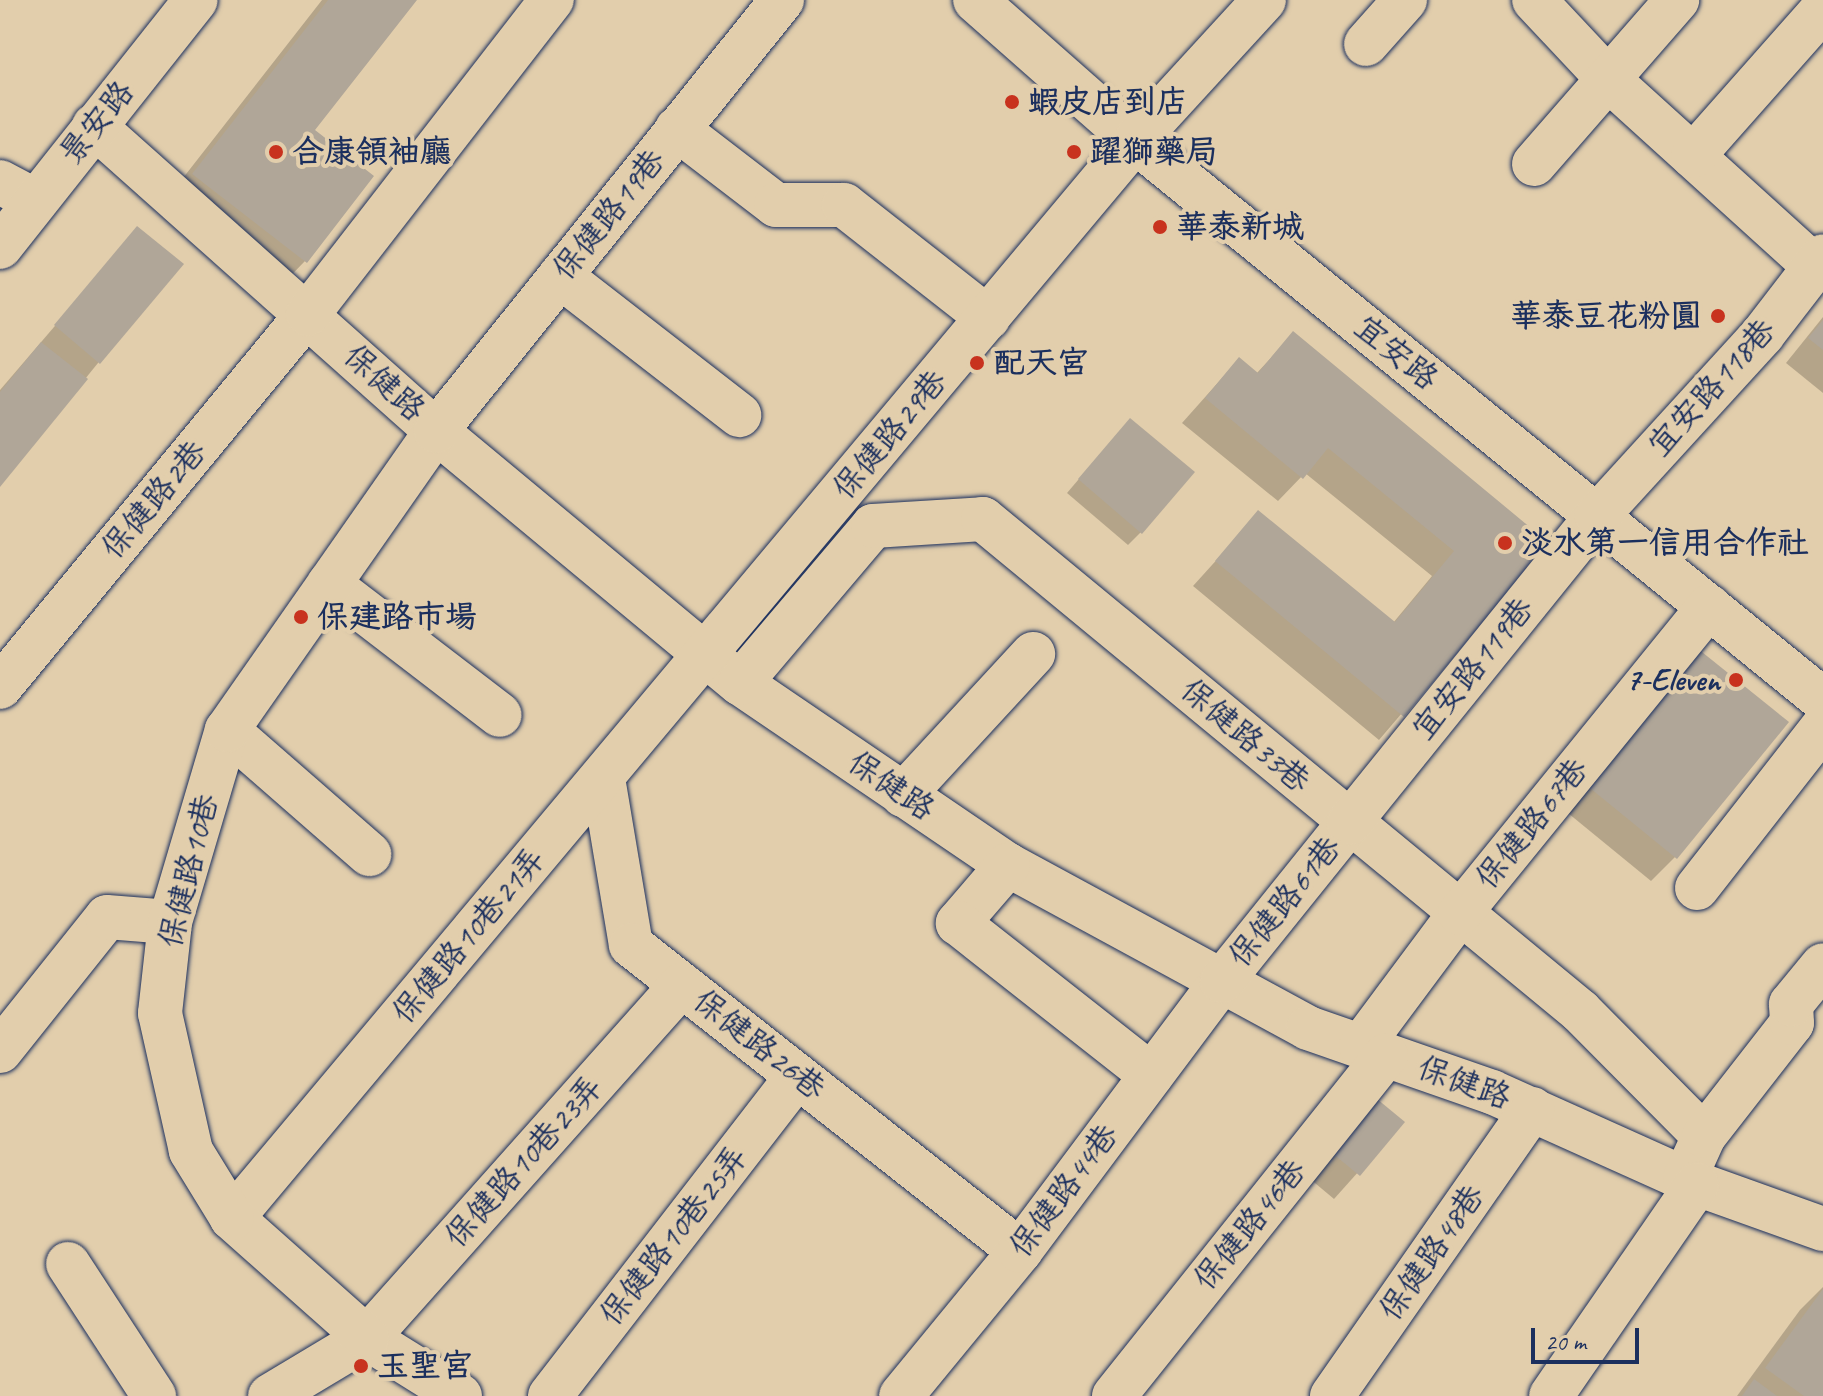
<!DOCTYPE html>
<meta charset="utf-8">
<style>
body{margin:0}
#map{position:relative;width:1823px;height:1396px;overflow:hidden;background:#e2ceac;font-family:Caveat,"LXGW WenKai TC",sans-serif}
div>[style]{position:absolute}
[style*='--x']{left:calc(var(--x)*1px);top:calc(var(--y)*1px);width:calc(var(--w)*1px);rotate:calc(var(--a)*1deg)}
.shadow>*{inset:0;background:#0003}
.building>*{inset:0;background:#b0a698}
.roads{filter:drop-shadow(0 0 2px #1b2f5e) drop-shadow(0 0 2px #1b2f5e)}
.minor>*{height:44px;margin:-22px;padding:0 22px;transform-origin:22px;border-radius:22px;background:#e2ceac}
.major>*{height:44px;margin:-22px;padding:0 22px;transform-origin:22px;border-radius:22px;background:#e2ceac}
.dots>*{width:22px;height:22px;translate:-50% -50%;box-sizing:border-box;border:4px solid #e2ceac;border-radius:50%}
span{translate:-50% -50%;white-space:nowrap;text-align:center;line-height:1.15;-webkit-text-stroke:8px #e2ceac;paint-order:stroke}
.poi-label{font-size:32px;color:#1b2f5e;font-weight:700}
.left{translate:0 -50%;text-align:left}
.right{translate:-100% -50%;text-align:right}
.street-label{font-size:32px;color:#1b2f5e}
.scale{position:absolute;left:1531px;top:1328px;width:108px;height:36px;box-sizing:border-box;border:4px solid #1b2f5e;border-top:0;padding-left:10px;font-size:24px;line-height:28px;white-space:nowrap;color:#1b2f5e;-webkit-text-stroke:6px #e2ceac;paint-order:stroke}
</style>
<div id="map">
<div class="shadow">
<i style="clip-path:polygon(322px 0,415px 0,312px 131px,305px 261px,270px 297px,158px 210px)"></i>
<i style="clip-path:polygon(138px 229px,98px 363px,0 484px,0 390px)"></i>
<i style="clip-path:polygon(1823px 317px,1823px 393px,1786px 363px)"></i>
<i style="clip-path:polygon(1293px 334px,1547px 543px,1379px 740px,1193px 586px,1259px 513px,1393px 623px,1432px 576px,1305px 473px,1278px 501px,1182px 423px,1239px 359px,1256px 374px)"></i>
<i style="clip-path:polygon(1118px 433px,1141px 532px,1128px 545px,1067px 493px)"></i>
<i style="clip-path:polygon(1673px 675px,1675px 857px,1651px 881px,1563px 809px)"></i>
<i style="clip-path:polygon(1347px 1121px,1402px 1123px,1334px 1199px,1303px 1173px)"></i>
<i style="clip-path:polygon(1823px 1287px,1823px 1396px,1737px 1396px,1800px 1310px)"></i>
</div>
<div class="building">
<i style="clip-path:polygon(328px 0,417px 0,315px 130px,374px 176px,307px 263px,192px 174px)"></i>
<i style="clip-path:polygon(137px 226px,184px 264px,100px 364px,54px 325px)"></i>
<i style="clip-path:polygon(1823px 320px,1823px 350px,1808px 338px)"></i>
<i style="clip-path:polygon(1293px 331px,1549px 543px,1404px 717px,1215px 561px,1258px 510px,1395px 622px,1454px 551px,1328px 448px,1303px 479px,1205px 398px,1239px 357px,1258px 373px)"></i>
<i style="clip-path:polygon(41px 342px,88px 379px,0 487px,0 392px)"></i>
<i style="clip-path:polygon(1130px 418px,1195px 472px,1142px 534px,1078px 479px)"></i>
<i style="clip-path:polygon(1697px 648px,1789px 722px,1677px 859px,1585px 784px)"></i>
<i style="clip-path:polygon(1371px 1094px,1405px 1122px,1360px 1176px,1326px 1148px)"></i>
<i style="clip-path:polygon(1823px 1289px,1823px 1396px,1804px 1396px,1765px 1368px)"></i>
<i style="clip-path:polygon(1754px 1379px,1777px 1396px,1742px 1396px)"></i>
</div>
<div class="roads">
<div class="minor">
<i style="--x:975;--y:0;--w:213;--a:41.4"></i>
<i style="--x:1135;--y:141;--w:886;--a:39.09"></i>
<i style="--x:1534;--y:0;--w:110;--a:46.8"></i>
<i style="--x:1609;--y:80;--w:277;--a:42.2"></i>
<i style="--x:1366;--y:44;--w:59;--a:-48.4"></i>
<i style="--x:94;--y:126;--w:458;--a:41.7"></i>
<i style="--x:436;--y:431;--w:395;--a:39.7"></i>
<i style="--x:740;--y:683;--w:324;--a:34.2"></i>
<i style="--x:1008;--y:865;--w:341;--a:28.5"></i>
<i style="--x:1308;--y:1028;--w:195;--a:19.2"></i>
<i style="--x:1492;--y:1092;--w:225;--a:24.2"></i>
<i style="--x:1697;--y:1184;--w:134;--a:19.7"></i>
<i style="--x:677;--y:129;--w:125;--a:37.5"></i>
<i style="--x:776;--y:205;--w:68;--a:0"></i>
<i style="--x:844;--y:205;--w:183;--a:38.1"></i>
<i style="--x:1693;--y:156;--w:196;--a:-48.5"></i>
<i style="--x:1534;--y:164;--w:218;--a:-48.9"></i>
<i style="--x:0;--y:182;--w:40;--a:28"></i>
<i style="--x:560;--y:276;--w:227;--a:37.8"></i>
<i style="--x:329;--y:584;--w:215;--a:37.5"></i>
<i style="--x:740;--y:683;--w:206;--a:-49.7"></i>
<i style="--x:873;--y:526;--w:110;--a:-3.6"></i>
<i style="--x:983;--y:519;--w:774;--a:39.49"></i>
<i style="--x:1580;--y:1011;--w:176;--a:45.2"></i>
<i style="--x:1704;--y:1136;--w:46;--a:114.3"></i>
<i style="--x:0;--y:687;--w:484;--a:-50.5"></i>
<i style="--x:308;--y:314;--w:398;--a:-52.2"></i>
<i style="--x:227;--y:730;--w:189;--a:41.1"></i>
<i style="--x:603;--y:778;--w:169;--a:80.5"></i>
<i style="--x:631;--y:945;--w:495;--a:38.2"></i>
<i style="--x:903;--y:795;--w:192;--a:-47.3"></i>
<i style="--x:1008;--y:865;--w:77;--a:130.8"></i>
<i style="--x:958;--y:923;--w:246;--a:38.2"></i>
<i style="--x:1697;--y:888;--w:204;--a:-52"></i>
<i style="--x:1361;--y:1046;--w:166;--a:-53.3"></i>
<i style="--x:1460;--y:913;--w:395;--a:-50.9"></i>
<i style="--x:0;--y:1051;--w:171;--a:-51.4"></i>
<i style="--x:107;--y:917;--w:63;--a:4.5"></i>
<i style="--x:1704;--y:1136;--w:143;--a:-52.1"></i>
<i style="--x:1792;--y:1023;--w:19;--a:-93"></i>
<i style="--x:1791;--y:1004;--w:50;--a:-50.6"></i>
<i style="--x:232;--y:1218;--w:1405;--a:-50.02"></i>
<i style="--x:1135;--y:141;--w:191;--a:-47.5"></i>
<i style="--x:68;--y:1264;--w:158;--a:56.9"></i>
<i style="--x:270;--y:1396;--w:113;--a:-30.9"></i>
<i style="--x:367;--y:1338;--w:473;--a:-48.3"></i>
<i style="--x:460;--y:1396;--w:110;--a:-148.1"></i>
<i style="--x:367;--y:1338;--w:181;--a:-138.4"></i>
<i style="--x:232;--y:1218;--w:79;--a:-121.5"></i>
<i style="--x:191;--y:1151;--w:141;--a:-102.7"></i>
<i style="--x:160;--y:1013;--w:92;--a:-83.7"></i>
<i style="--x:170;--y:922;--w:200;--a:-73.5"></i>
<i style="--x:227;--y:730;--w:365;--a:-55"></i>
<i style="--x:436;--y:431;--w:553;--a:-51.24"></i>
<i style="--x:550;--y:1396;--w:404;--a:-52.3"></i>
<i style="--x:901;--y:1396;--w:188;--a:-50.6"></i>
<i style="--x:1020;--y:1251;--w:337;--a:-53.2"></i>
<i style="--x:1222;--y:981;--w:203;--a:-51.2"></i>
<i style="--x:1349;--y:823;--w:395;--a:-51.1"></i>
<i style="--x:1597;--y:516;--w:246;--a:-47.6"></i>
<i style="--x:1763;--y:334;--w:98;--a:-52.4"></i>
<i style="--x:1114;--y:1396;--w:436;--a:-51.4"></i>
<i style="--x:1332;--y:1396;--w:350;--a:-55.1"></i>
<i style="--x:1551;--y:1396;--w:257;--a:-55.4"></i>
</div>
<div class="major">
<i style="--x:0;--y:247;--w:315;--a:-51.6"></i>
</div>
</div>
<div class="dots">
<i style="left:1012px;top:102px;background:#c8321e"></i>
<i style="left:276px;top:152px;background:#c8321e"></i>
<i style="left:1074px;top:152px;background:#c8321e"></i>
<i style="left:1160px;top:227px;background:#c8321e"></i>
<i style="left:1718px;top:316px;background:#c8321e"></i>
<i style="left:977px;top:363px;background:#c8321e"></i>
<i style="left:1505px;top:543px;background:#c8321e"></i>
<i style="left:301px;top:617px;background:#c8321e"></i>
<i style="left:1736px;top:680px;background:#c8321e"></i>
<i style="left:361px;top:1366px;background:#c8321e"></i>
</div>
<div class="poi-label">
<span class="left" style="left:1028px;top:102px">蝦皮店到店</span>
<span class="left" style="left:292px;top:152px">合康領袖廳</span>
<span class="left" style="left:1090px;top:152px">躍獅藥局</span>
<span class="left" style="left:1176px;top:227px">華泰新城</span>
<span class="right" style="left:1702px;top:316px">華泰豆花粉圓</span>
<span class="left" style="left:993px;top:363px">配天宮</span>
<span class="left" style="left:1521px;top:543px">淡水第一信用合作社</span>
<span class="left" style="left:317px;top:617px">保建路市場</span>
<span class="right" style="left:1720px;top:680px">7-Eleven</span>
<span class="left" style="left:377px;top:1366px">玉聖宮</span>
</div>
<div class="street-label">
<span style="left:97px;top:123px;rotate:-51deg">景安路</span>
<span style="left:609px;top:215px;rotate:-51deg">保健路19巷</span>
<span style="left:1396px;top:353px;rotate:39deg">宜安路</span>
<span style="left:384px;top:383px;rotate:42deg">保健路</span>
<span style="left:1712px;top:388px;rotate:-48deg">宜安路118巷</span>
<span style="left:890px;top:435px;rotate:-50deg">保健路29巷</span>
<span style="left:154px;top:500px;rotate:-50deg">保健路2巷</span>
<span style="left:1473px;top:669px;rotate:-51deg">宜安路119巷</span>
<span style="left:1245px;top:736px;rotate:40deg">保健路33巷</span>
<span style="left:891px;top:786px;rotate:34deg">保健路</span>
<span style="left:1532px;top:824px;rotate:-51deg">保健路67巷</span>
<span style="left:189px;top:871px;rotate:-76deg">保健路10巷</span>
<span style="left:1285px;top:902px;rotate:-51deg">保健路61巷</span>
<span style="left:469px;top:936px;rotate:-50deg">保健路10巷21弄</span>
<span style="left:759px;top:1045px;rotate:38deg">保健路26巷</span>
<span style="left:1464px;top:1083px;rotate:20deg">保健路</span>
<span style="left:524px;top:1162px;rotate:-48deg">保健路10巷23弄</span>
<span style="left:1064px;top:1191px;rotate:-53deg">保健路44巷</span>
<span style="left:1250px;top:1225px;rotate:-51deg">保健路46巷</span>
<span style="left:674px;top:1236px;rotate:-52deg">保健路10巷25弄</span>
<span style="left:1432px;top:1253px;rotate:-55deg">保健路48巷</span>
</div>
<div class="scale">20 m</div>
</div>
